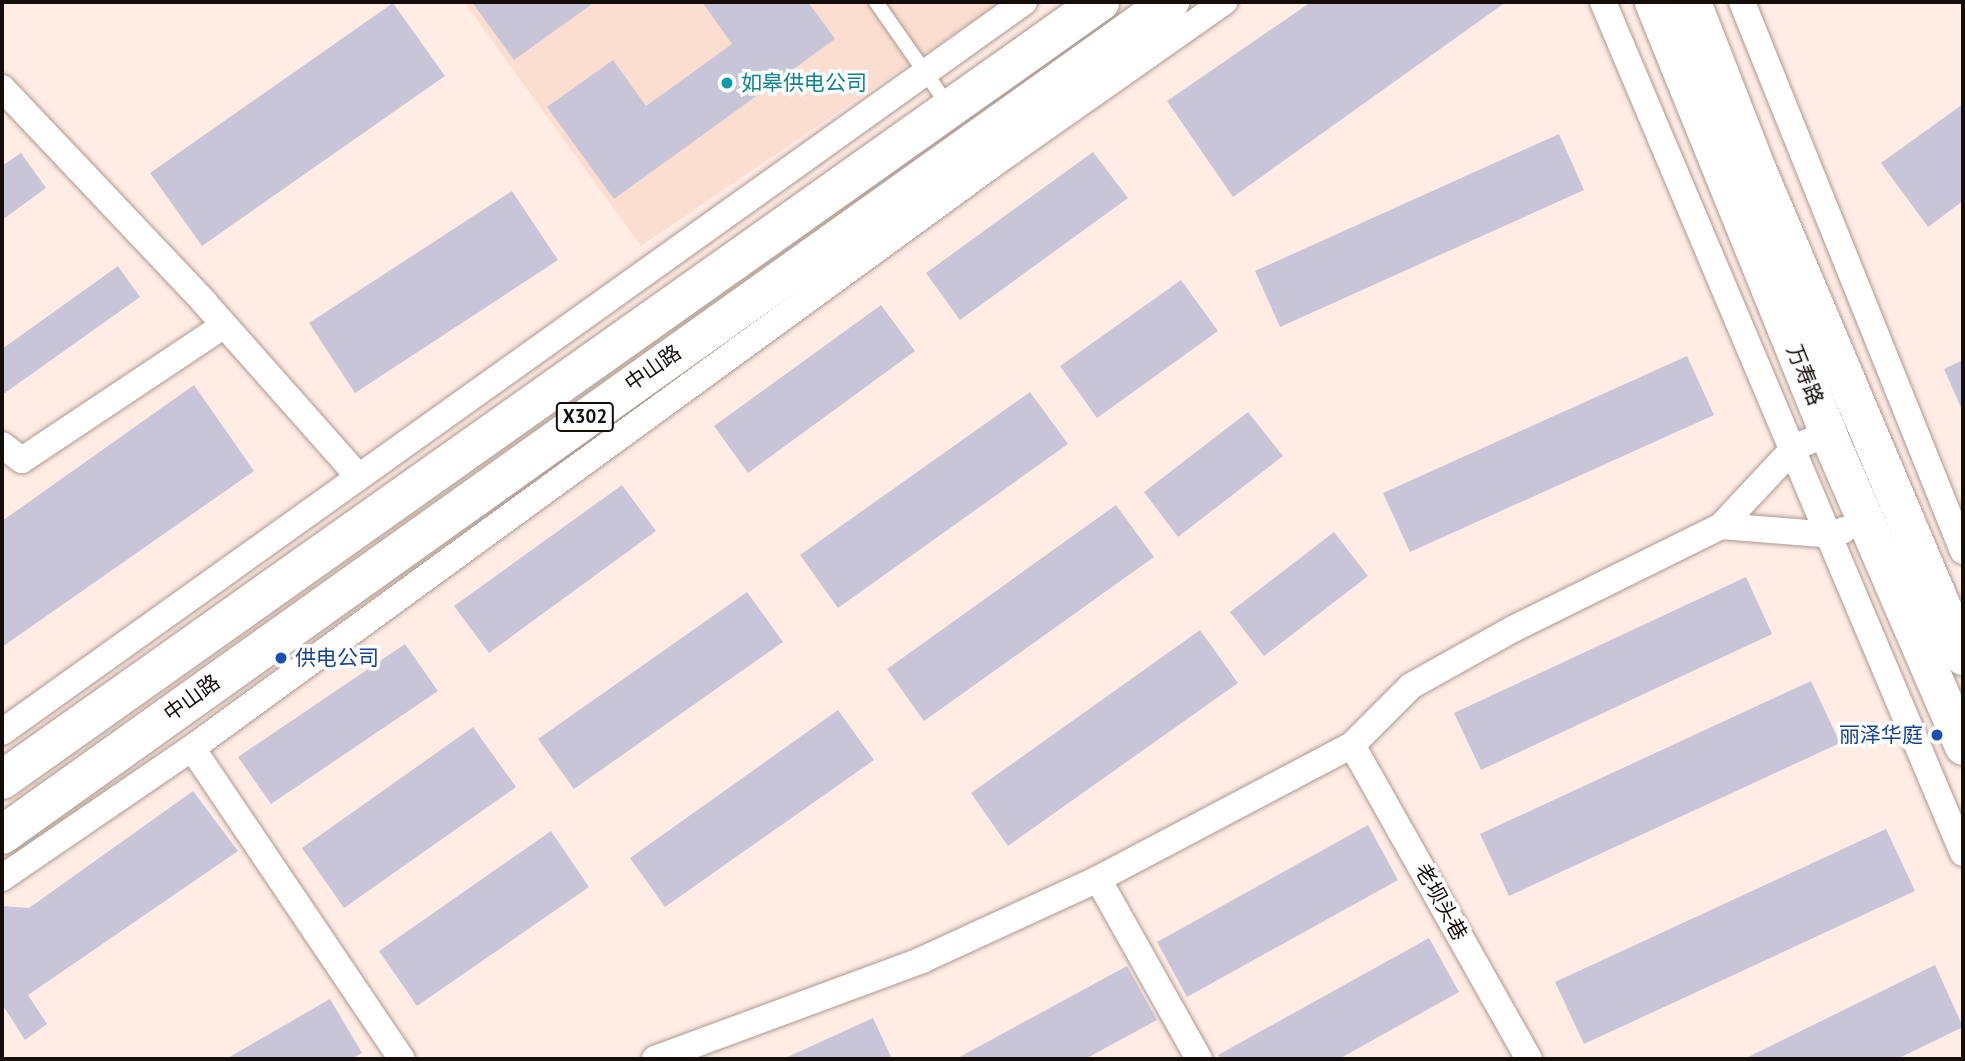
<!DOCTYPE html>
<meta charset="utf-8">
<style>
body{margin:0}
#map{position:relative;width:1965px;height:1061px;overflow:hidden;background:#ffece5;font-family:"PT Sans","Noto Sans SC",sans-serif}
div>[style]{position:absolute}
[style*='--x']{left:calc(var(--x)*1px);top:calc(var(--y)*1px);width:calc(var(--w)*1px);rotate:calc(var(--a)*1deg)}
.built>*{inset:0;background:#fcded0}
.building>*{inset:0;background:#c9c5d9}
.roads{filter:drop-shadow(0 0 2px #ad998f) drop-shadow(0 0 2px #ad998f)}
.lane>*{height:14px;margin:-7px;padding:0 7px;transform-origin:7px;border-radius:7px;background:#fff}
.street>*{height:26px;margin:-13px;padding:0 13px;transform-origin:13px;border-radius:13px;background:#fff}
.secondary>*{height:37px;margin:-18.5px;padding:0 18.5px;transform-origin:18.5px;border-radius:18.5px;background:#fff}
.primary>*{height:38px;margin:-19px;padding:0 19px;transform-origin:19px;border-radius:19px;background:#fff}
.dots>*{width:19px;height:19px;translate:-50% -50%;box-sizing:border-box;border:4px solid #fefefe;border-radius:50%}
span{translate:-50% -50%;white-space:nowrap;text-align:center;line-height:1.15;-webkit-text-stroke:7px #fefefe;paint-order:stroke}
.shield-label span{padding:2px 5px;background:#fefefe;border:2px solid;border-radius:5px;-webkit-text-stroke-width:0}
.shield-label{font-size:19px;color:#140d0a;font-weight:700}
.culture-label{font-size:21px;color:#0d838f}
.left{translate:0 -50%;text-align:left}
.street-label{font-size:21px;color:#140d0a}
.transit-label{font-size:21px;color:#164399}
.right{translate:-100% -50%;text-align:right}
.frame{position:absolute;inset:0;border:4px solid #140d0a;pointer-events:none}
</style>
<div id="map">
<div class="built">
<i style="clip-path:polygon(464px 2px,1000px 2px,641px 246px)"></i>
</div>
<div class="building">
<i style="clip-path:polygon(472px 2px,595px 2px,514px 60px)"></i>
<i style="clip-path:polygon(702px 2px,808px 2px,835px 39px,614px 199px,547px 107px,613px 60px,646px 106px,732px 44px)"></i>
<i style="clip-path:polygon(1311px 2px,1506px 2px,1233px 197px,1167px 101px)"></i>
<i style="clip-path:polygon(393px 3px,445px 76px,202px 246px,150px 173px)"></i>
<i style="clip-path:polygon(1963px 104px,1963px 201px,1928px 227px,1881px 163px)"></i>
<i style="clip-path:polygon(1559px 134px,1584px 190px,1280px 327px,1255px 271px)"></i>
<i style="clip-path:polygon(1093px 152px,1128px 198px,960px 320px,926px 273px)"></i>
<i style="clip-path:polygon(21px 153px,46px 188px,2px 220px,2px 166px)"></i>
<i style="clip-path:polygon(512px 191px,558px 260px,355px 393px,309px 323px)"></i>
<i style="clip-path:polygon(118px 266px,140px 297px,2px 395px,2px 349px)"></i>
<i style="clip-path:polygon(1181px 280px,1218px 331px,1097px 418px,1060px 366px)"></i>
<i style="clip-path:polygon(881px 305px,915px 351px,748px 473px,714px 426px)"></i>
<i style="clip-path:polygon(1687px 356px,1714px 415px,1410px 552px,1383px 493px)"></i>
<i style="clip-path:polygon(1963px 360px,1963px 412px,1944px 369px)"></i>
<i style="clip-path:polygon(194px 385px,254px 471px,2px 647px,2px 521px)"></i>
<i style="clip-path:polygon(1030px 392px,1068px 444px,838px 608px,800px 555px)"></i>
<i style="clip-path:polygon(1248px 412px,1283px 456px,1178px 537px,1144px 492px)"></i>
<i style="clip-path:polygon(622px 485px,656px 531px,489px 653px,454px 606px)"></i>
<i style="clip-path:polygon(1116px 505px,1154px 557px,924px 721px,887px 669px)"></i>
<i style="clip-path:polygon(1334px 532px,1368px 576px,1264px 656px,1230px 612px)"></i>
<i style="clip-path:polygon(1746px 577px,1772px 634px,1481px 770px,1454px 713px)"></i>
<i style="clip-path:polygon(747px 592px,783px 642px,574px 789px,538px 739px)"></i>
<i style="clip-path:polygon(1200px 630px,1238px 683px,1008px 846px,971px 793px)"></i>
<i style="clip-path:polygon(405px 644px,438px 691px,271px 804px,238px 757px)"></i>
<i style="clip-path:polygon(1811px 681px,1840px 743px,1509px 896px,1480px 834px)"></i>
<i style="clip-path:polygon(838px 710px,874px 760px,665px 907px,630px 858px)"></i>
<i style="clip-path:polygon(473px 727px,516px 787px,344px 908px,302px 848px)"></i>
<i style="clip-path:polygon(193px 791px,238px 851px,28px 995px,47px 1024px,25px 1040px,2px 1004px,2px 906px,29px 908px)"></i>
<i style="clip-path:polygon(1368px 825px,1398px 880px,1187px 997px,1157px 942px)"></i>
<i style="clip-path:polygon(1886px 829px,1915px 891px,1584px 1044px,1555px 982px)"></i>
<i style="clip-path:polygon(551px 831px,589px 887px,417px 1006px,379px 951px)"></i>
<i style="clip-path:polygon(1429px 938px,1459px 992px,1339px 1059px,1221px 1059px,1218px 1055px)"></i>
<i style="clip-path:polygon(1935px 965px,1963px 1027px,1897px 1059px,1744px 1059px)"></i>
<i style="clip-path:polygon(1127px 966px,1157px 1020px,1085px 1059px,956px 1059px)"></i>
<i style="clip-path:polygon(330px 999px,362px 1053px,351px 1059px,226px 1059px)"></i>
<i style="clip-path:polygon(873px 1018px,892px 1059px,783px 1059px)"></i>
</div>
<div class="roads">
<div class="lane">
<i style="--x:876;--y:2;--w:129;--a:55.1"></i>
</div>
<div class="street">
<i style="--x:1603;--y:2;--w:924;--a:67.07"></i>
<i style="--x:1742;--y:2;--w:592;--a:68.07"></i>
<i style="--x:2;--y:88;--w:296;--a:46.6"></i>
<i style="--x:205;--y:303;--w:232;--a:48.5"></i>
<i style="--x:1810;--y:441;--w:16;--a:158"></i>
<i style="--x:1795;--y:447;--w:108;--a:133.1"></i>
<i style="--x:1721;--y:526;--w:111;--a:4.6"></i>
<i style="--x:1832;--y:535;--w:13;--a:-23"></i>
<i style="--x:2;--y:445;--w:25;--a:37"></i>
<i style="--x:22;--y:460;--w:242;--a:-33.7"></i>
<i style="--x:2;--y:732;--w:1256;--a:-35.54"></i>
<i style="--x:1352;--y:745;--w:360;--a:60.6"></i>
<i style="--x:192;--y:748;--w:375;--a:56"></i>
<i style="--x:2;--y:878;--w:230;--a:-34.4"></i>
<i style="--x:192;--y:748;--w:990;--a:-36.08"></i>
<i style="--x:992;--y:165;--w:284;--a:-35.1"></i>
<i style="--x:1098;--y:879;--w:206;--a:60.7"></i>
<i style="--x:655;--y:1059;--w:285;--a:-20.3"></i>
<i style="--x:922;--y:960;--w:194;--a:-24.7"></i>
<i style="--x:1098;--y:879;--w:287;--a:-27.8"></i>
<i style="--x:1352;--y:745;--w:83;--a:-45"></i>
<i style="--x:1411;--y:686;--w:117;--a:-29.2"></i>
<i style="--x:1513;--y:629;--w:232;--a:-26.3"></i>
</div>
<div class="secondary">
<i style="--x:1653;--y:2;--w:466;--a:67.9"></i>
<i style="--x:1828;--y:434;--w:340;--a:66.6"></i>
<i style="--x:1692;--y:2;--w:181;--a:68.7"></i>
<i style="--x:1758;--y:171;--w:527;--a:67.09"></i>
</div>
<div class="primary">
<i style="--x:2;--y:780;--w:1346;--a:-35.32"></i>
<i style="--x:2;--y:835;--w:1435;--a:-35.5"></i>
</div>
</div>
<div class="dots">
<i style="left:727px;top:83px;background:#0f9aa8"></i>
<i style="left:281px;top:658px;background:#1a4fb4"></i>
<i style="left:1937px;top:735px;background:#1a4fb4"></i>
</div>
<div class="shield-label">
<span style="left:585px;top:417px">X302</span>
</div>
<div class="culture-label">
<span class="left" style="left:741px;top:83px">如皋供电公司</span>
</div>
<div class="street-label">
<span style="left:653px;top:368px;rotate:-35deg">中山路</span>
<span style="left:1805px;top:375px;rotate:68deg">万寿路</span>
<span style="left:192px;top:698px;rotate:-36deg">中山路</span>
<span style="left:1441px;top:902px;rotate:61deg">老坝头巷</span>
</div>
<div class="transit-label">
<span class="left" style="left:295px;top:658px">供电公司</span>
<span class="right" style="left:1923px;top:735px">丽泽华庭</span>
</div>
<div class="frame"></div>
</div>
